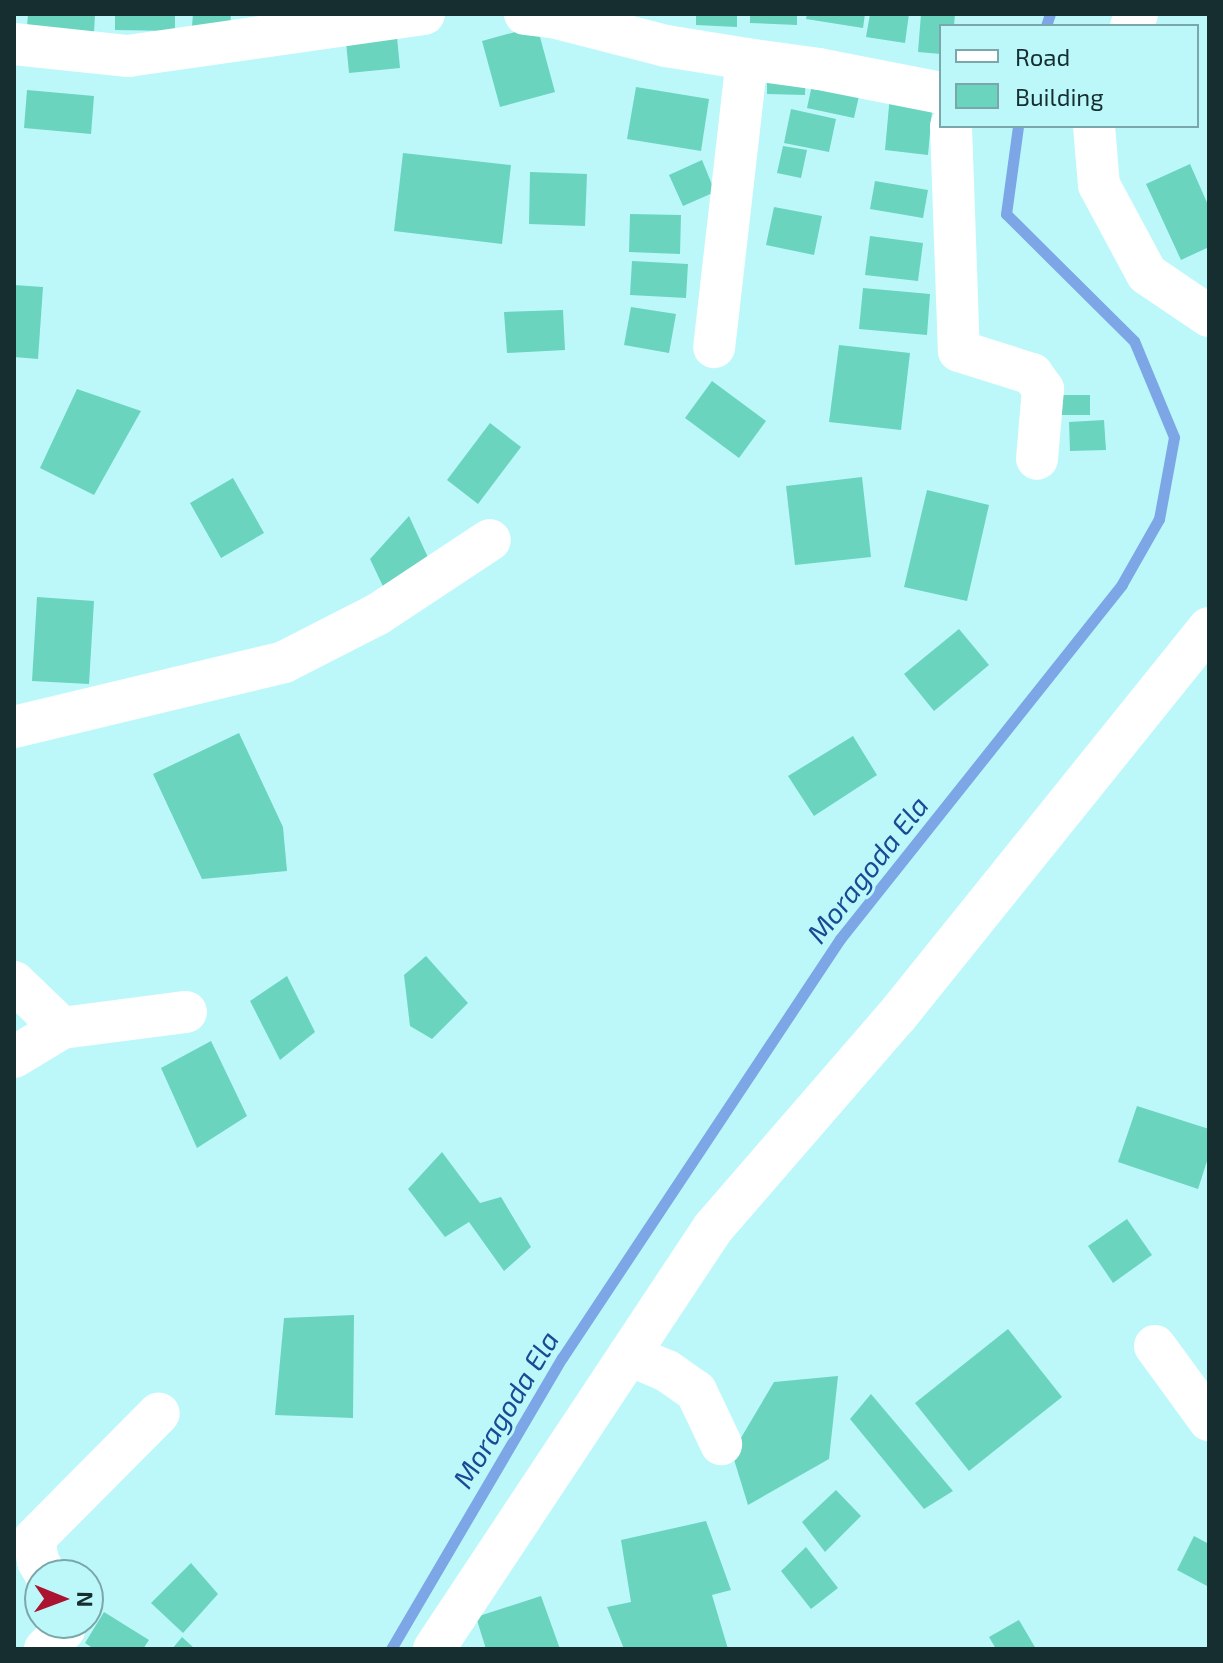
<!DOCTYPE html>
<style>
body{margin:0}
#map{position:relative;width:1223px;height:1663px;overflow:hidden;background:#bcf8fa;font-family:"Exo 2",sans-serif}
div>[style]{position:absolute}
[style*='--x']{left:calc(var(--x)*1px);top:calc(var(--y)*1px);width:calc(var(--w)*1px);rotate:calc(var(--a)*1deg)}
.stream>*{height:11px;margin:-5.5px;padding:0 5.5px;transform-origin:5.5px;border-radius:5.5px;background:#7ca6e5}
.building>*{inset:0;background:#6ad4bf}
.street>*{height:42px;margin:-21px;padding:0 21px;transform-origin:21px;border-radius:21px;background:#fff}
span{translate:-50% -50%;white-space:nowrap;text-align:center;line-height:1.15;-webkit-text-stroke:6px #bcf8fa;paint-order:stroke}
.water-label{font-size:28px;color:#184a95;font-style:italic}
.frame{position:absolute;inset:0;border:16px solid #162e2f;pointer-events:none}
.legend{position:absolute;left:939px;top:24px;width:260px;height:104px;box-sizing:border-box;background:#bcf8fa;border:2px solid #7aa7a9;margin:0;padding:10px 14px;list-style:none;font-size:24px;color:#162e2f}
.legend li{display:flex;align-items:center;gap:16px;height:40px}
.legend b{width:40px;border:2px solid #7aa7a9}
.north{position:absolute;left:24px;top:1559px;width:80px;height:80px;box-sizing:border-box;background:#bcf8fa;border:2px solid #7aa7a9;border-radius:50%;rotate:91deg;font-size:22px;font-weight:700;line-height:32px;text-align:center;color:#162e2f}
.north::after{content:'';display:block;margin:auto;width:28px;height:36px;background:#aa1431;clip-path:polygon(50% 0,100% 100%,50% 72%,0 100%)}
</style>
<div id="map">
<div class="stream">
<i style="--x:1046;--y:26;--w:13;--a:-72"></i>
<i style="--x:391;--y:1649;--w:338;--a:-59.6"></i>
<i style="--x:562;--y:1358;--w:503;--a:-56.44"></i>
<i style="--x:840;--y:939;--w:453;--a:-51.5"></i>
<i style="--x:1122;--y:584;--w:75;--a:-60.4"></i>
<i style="--x:1159;--y:519;--w:83;--a:-79.6"></i>
<i style="--x:1174;--y:437;--w:104;--a:-112.6"></i>
<i style="--x:1134;--y:341;--w:180;--a:-135.2"></i>
<i style="--x:1006;--y:214;--w:89;--a:-82.2"></i>
</div>
<div class="building">
<i style="clip-path:polygon(28px 14px,95px 14px,94px 33px,27px 27px)"></i>
<i style="clip-path:polygon(115px 14px,175px 14px,175px 31px,115px 30px)"></i>
<i style="clip-path:polygon(193px 14px,231px 14px,230px 27px,192px 26px)"></i>
<i style="clip-path:polygon(696px 14px,737px 14px,737px 27px,696px 25px)"></i>
<i style="clip-path:polygon(750px 14px,797px 14px,797px 25px,750px 23px)"></i>
<i style="clip-path:polygon(807px 14px,865px 14px,863px 28px,806px 19px)"></i>
<i style="clip-path:polygon(870px 14px,909px 14px,905px 43px,866px 37px)"></i>
<i style="clip-path:polygon(921px 14px,955px 14px,954px 26px,941px 26px,941px 54px,918px 52px)"></i>
<i style="clip-path:polygon(537px 26px,555px 92px,500px 107px,482px 41px)"></i>
<i style="clip-path:polygon(396px 27px,400px 68px,349px 73px,345px 32px)"></i>
<i style="clip-path:polygon(767px 66px,806px 67px,805px 95px,767px 94px)"></i>
<i style="clip-path:polygon(812px 85px,859px 96px,854px 118px,807px 108px)"></i>
<i style="clip-path:polygon(636px 87px,709px 99px,701px 151px,627px 139px)"></i>
<i style="clip-path:polygon(27px 90px,94px 96px,91px 134px,24px 128px)"></i>
<i style="clip-path:polygon(890px 95px,933px 100px,928px 155px,885px 150px)"></i>
<i style="clip-path:polygon(791px 109px,836px 119px,829px 152px,784px 143px)"></i>
<i style="clip-path:polygon(783px 146px,807px 150px,801px 178px,777px 173px)"></i>
<i style="clip-path:polygon(403px 153px,511px 165px,502px 244px,394px 231px)"></i>
<i style="clip-path:polygon(702px 160px,715px 192px,683px 206px,669px 175px)"></i>
<i style="clip-path:polygon(1190px 164px,1209px 207px,1209px 247px,1181px 260px,1146px 184px)"></i>
<i style="clip-path:polygon(530px 172px,587px 174px,585px 226px,529px 224px)"></i>
<i style="clip-path:polygon(875px 181px,928px 190px,923px 218px,870px 209px)"></i>
<i style="clip-path:polygon(774px 207px,822px 216px,814px 255px,766px 245px)"></i>
<i style="clip-path:polygon(630px 214px,681px 215px,680px 254px,629px 252px)"></i>
<i style="clip-path:polygon(870px 236px,923px 243px,918px 281px,865px 275px)"></i>
<i style="clip-path:polygon(632px 261px,688px 264px,686px 298px,630px 295px)"></i>
<i style="clip-path:polygon(14px 285px,43px 287px,38px 359px,14px 357px)"></i>
<i style="clip-path:polygon(863px 288px,930px 294px,927px 335px,859px 329px)"></i>
<i style="clip-path:polygon(631px 307px,676px 314px,669px 353px,624px 345px)"></i>
<i style="clip-path:polygon(563px 310px,565px 350px,507px 353px,504px 312px)"></i>
<i style="clip-path:polygon(839px 345px,910px 353px,901px 430px,829px 422px)"></i>
<i style="clip-path:polygon(712px 381px,766px 421px,739px 458px,685px 418px)"></i>
<i style="clip-path:polygon(77px 389px,141px 411px,94px 495px,40px 468px)"></i>
<i style="clip-path:polygon(1060px 395px,1090px 395px,1090px 415px,1060px 415px)"></i>
<i style="clip-path:polygon(1104px 420px,1106px 450px,1070px 451px,1069px 422px)"></i>
<i style="clip-path:polygon(490px 423px,521px 447px,478px 504px,447px 480px)"></i>
<i style="clip-path:polygon(862px 477px,871px 557px,795px 565px,786px 486px)"></i>
<i style="clip-path:polygon(233px 478px,264px 533px,221px 558px,190px 503px)"></i>
<i style="clip-path:polygon(927px 490px,989px 505px,967px 601px,904px 587px)"></i>
<i style="clip-path:polygon(409px 516px,431px 564px,390px 601px,370px 559px)"></i>
<i style="clip-path:polygon(37px 597px,94px 601px,89px 684px,32px 681px)"></i>
<i style="clip-path:polygon(959px 629px,989px 665px,934px 711px,904px 674px)"></i>
<i style="clip-path:polygon(239px 733px,283px 827px,287px 871px,202px 879px,153px 774px)"></i>
<i style="clip-path:polygon(853px 736px,877px 775px,814px 816px,788px 776px)"></i>
<i style="clip-path:polygon(426px 956px,468px 1003px,432px 1039px,410px 1026px,404px 975px)"></i>
<i style="clip-path:polygon(287px 976px,315px 1032px,280px 1060px,250px 1001px)"></i>
<i style="clip-path:polygon(211px 1041px,247px 1116px,197px 1148px,161px 1068px)"></i>
<i style="clip-path:polygon(1137px 1106px,1209px 1129px,1209px 1155px,1198px 1189px,1118px 1162px)"></i>
<i style="clip-path:polygon(442px 1152px,480px 1203px,501px 1197px,531px 1247px,504px 1271px,469px 1222px,445px 1237px,408px 1189px)"></i>
<i style="clip-path:polygon(1127px 1219px,1152px 1255px,1113px 1283px,1088px 1246px)"></i>
<i style="clip-path:polygon(354px 1315px,353px 1418px,275px 1415px,284px 1318px)"></i>
<i style="clip-path:polygon(1008px 1329px,1062px 1397px,969px 1471px,915px 1403px)"></i>
<i style="clip-path:polygon(838px 1376px,829px 1459px,748px 1505px,732px 1453px,774px 1382px)"></i>
<i style="clip-path:polygon(871px 1394px,953px 1491px,924px 1509px,850px 1419px)"></i>
<i style="clip-path:polygon(836px 1490px,861px 1516px,825px 1552px,802px 1522px)"></i>
<i style="clip-path:polygon(706px 1521px,731px 1590px,712px 1595px,728px 1649px,624px 1649px,607px 1607px,631px 1602px,621px 1540px)"></i>
<i style="clip-path:polygon(1194px 1536px,1209px 1544px,1209px 1587px,1177px 1570px)"></i>
<i style="clip-path:polygon(806px 1547px,838px 1588px,811px 1609px,781px 1571px)"></i>
<i style="clip-path:polygon(191px 1563px,218px 1594px,183px 1633px,151px 1603px)"></i>
<i style="clip-path:polygon(541px 1596px,560px 1649px,486px 1649px,476px 1617px)"></i>
<i style="clip-path:polygon(104px 1612px,149px 1640px,143px 1649px,94px 1649px,85px 1643px)"></i>
<i style="clip-path:polygon(1019px 1620px,1036px 1649px,996px 1649px,989px 1637px)"></i>
<i style="clip-path:polygon(182px 1637px,195px 1649px,172px 1649px)"></i>
</div>
<div class="street">
<i style="--x:525;--y:14;--w:31;--a:7"></i>
<i style="--x:556;--y:18;--w:114;--a:14.3"></i>
<i style="--x:666;--y:46;--w:82;--a:9.1"></i>
<i style="--x:747;--y:59;--w:290;--a:96.5"></i>
<i style="--x:1131;--y:26;--w:13;--a:-63"></i>
<i style="--x:14;--y:44;--w:115;--a:6"></i>
<i style="--x:128;--y:56;--w:299;--a:-8.1"></i>
<i style="--x:747;--y:59;--w:73;--a:7.9"></i>
<i style="--x:819;--y:69;--w:124;--a:11.1"></i>
<i style="--x:951;--y:126;--w:225;--a:88"></i>
<i style="--x:959;--y:351;--w:77;--a:17.5"></i>
<i style="--x:1032;--y:374;--w:19;--a:54"></i>
<i style="--x:1043;--y:389;--w:70;--a:94.9"></i>
<i style="--x:1094;--y:126;--w:59;--a:85.2"></i>
<i style="--x:1099;--y:185;--w:101;--a:61.7"></i>
<i style="--x:1147;--y:274;--w:75;--a:34.1"></i>
<i style="--x:14;--y:727;--w:278;--a:-13.5"></i>
<i style="--x:284;--y:662;--w:106;--a:-27.1"></i>
<i style="--x:378;--y:614;--w:134;--a:-33.5"></i>
<i style="--x:14;--y:982;--w:66;--a:43.8"></i>
<i style="--x:62;--y:1028;--w:125;--a:-7.4"></i>
<i style="--x:14;--y:1057;--w:56;--a:-31.1"></i>
<i style="--x:1155;--y:1346;--w:92;--a:53.9"></i>
<i style="--x:629;--y:1355;--w:41;--a:22.8"></i>
<i style="--x:667;--y:1371;--w:35;--a:35"></i>
<i style="--x:696;--y:1391;--w:59;--a:64.7"></i>
<i style="--x:46;--y:1575;--w:16;--a:-120"></i>
<i style="--x:38;--y:1561;--w:22;--a:-100"></i>
<i style="--x:34;--y:1539;--w:177;--a:-45.2"></i>
<i style="--x:45;--y:1649;--w:28;--a:-46"></i>
<i style="--x:64;--y:1629;--w:6;--a:-90"></i>
<i style="--x:434;--y:1649;--w:505;--a:-56.47"></i>
<i style="--x:713;--y:1228;--w:279;--a:-49.1"></i>
<i style="--x:896;--y:1017;--w:499;--a:-51.2"></i>
</div>
<div class="water-label">
<span style="left:867px;top:869px;rotate:-52deg">Moragoda Ela</span>
<span style="left:505px;top:1409px;rotate:-59deg">Moragoda Ela</span>
</div>
<div class="frame"></div>
<ul class="legend">
<li><b style="height:10px;background:#fff"></b>Road</li>
<li><b style="height:22px;background:#6ad4bf"></b>Building</li>
</ul>
<div class="north">N</div>
</div>
